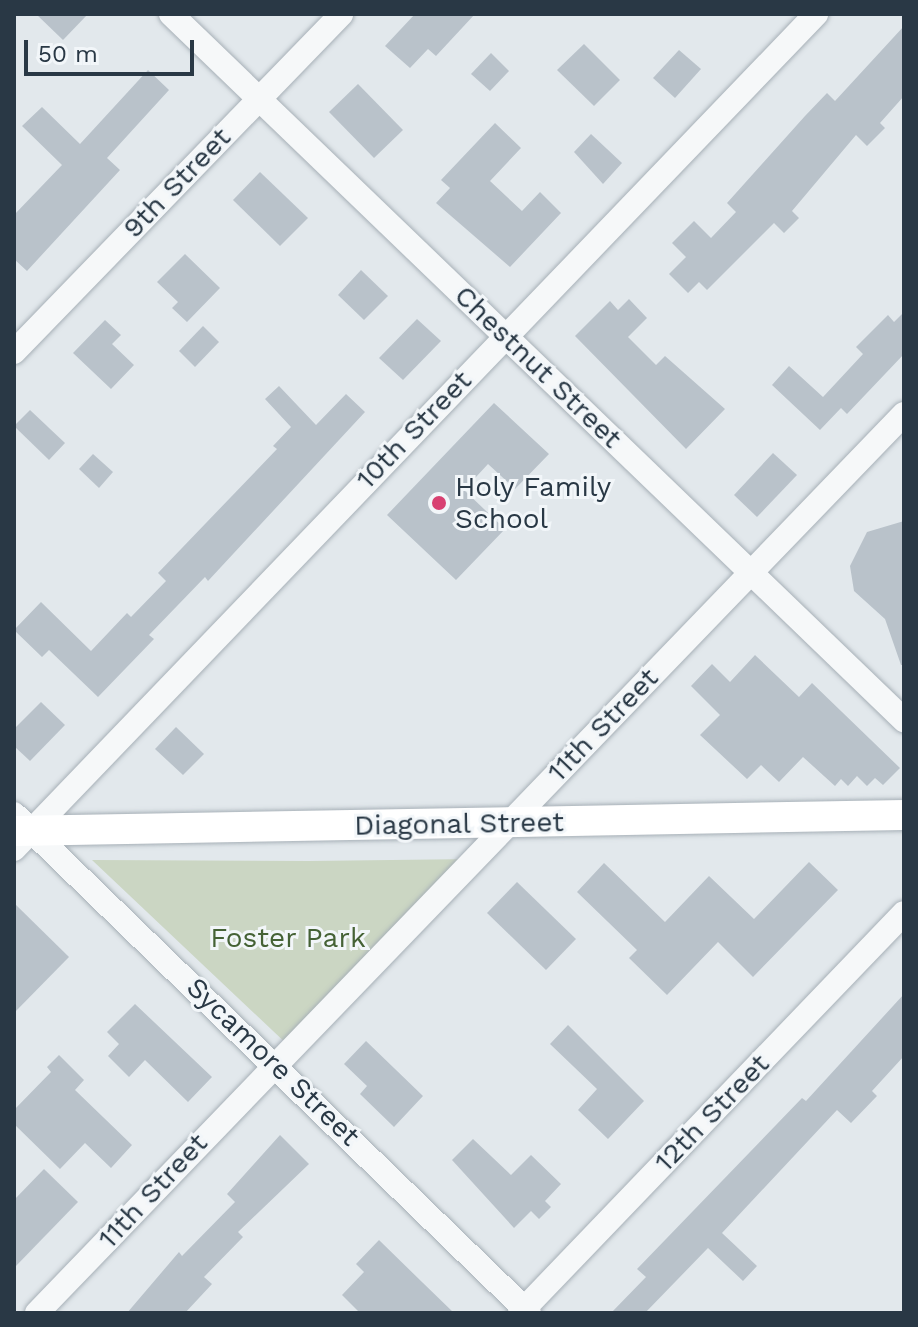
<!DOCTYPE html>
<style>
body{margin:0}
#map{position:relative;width:918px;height:1327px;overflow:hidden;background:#e2e8ec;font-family:"Work Sans",sans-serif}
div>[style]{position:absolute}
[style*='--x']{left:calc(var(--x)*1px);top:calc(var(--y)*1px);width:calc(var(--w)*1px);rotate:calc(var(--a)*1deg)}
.green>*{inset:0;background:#cbd6c3}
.building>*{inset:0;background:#b9c2ca}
.roads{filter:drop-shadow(0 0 2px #a7b0b7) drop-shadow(0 0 2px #a7b0b7)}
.minor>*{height:24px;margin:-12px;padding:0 12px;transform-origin:12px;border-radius:12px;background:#f6f8f9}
.major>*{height:30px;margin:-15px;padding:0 15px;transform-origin:15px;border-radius:15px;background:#fff}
.dots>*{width:22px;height:22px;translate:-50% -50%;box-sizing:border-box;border:4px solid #f2f6f9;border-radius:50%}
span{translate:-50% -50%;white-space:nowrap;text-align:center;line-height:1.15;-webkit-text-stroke:6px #f2f6f9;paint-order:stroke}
.street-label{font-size:28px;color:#293845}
.poi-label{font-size:28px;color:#293845}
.left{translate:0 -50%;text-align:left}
.park-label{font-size:28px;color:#456235}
.frame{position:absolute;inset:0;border:16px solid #293845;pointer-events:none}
.scale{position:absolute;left:24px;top:40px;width:170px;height:36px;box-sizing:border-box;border:4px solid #293845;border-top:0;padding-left:10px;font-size:24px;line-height:28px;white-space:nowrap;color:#293845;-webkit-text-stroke:6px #f2f6f9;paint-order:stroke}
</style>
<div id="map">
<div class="green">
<i style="clip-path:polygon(474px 859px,290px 1047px,92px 860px,309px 861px)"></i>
</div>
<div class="building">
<i style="clip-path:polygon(36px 14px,88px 14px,63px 40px)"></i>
<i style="clip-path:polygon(415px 14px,475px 14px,436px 56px,428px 49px,410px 68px,385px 46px)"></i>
<i style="clip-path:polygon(904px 26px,904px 96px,880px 123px,885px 128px,867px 146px,856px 135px,792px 211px,799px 218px,784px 233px,774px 223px,707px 290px,699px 282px,688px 293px,669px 274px,686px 257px,672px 243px,694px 221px,711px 238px,736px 212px,727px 203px,805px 116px,827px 93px,835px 101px)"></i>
<i style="clip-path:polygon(584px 44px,620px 80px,594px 106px,557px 70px)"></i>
<i style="clip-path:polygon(679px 50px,701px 69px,675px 98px,653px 78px)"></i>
<i style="clip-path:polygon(491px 53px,509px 71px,490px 91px,471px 74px)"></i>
<i style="clip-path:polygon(148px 70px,169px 90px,107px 158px,120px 170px,27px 271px,14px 259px,14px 215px,62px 165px,22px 126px,42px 107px,80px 144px)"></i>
<i style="clip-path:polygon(358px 84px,403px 130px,374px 158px,329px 112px)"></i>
<i style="clip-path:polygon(495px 123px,521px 148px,490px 181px,522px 211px,540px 192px,561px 213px,510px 267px,436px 203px,450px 188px,441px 180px)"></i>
<i style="clip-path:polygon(591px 134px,622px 163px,603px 184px,574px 152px)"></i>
<i style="clip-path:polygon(260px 172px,308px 218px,280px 246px,233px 200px)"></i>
<i style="clip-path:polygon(185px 254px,220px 288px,187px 322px,172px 308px,178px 302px,157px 282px)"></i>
<i style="clip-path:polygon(361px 270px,388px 296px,364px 320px,338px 295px)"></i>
<i style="clip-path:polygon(629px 299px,647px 318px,628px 337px,656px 365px,665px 356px,725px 409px,686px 449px,575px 336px,610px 301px,618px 310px)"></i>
<i style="clip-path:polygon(904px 312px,904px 354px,847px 414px,841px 408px,820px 430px,772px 385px,789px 366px,823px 397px,863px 354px,856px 347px,888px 315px,894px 322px)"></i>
<i style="clip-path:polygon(417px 319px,441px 341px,403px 380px,379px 358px)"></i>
<i style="clip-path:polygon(105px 320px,121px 335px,112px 344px,134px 365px,111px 389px,73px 353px)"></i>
<i style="clip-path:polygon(203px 326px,219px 342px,195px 367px,179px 351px)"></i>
<i style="clip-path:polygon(279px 386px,316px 425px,346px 394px,365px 412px,208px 581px,205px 577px,149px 635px,154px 639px,98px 697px,49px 650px,42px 657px,14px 630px,41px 602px,91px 651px,127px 613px,131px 617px,166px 581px,158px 573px,277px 449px,273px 446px,291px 427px,265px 399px)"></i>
<i style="clip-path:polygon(494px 403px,549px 454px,515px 489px,488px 464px,464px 490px,505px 529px,456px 580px,387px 515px)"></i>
<i style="clip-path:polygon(30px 410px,65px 443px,49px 460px,14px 426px)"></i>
<i style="clip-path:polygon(773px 453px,797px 475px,757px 517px,734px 495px)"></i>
<i style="clip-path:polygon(93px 454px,113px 472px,99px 488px,79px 469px)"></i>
<i style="clip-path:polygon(904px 521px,904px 665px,901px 665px,885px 619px,854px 591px,850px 566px,867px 532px)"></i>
<i style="clip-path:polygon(755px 655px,799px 697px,812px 683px,900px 768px,883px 785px,875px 778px,867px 786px,857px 776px,848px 786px,841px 779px,835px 786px,803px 757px,779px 782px,761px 765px,747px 779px,700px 735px,720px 715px,691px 686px,712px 664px,730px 682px)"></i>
<i style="clip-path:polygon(41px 702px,65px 725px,30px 761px,14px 746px,14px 729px)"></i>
<i style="clip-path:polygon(176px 727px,204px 754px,183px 775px,155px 749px)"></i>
<i style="clip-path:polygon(809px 862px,838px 890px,753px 977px,718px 942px,667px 995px,629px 958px,637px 950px,577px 892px,604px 863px,665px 922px,709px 876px,754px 919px)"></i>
<i style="clip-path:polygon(517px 882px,576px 939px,546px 970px,487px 913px)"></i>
<i style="clip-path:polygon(14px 903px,69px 957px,14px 1013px)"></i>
<i style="clip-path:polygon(904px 994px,904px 1056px,872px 1091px,877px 1096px,851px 1123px,837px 1110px,722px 1233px,757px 1266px,743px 1281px,708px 1248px,645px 1313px,611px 1313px,646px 1277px,637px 1269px,802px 1098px,806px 1101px)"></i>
<i style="clip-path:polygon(135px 1004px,212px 1077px,188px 1102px,145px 1060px,129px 1077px,108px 1056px,119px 1044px,107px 1032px)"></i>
<i style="clip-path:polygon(568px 1025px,644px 1101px,608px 1139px,578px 1110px,597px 1089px,550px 1044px)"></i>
<i style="clip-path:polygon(366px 1041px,423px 1096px,394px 1127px,360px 1094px,367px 1086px,344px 1064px)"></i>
<i style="clip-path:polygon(59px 1055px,84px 1080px,75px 1090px,132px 1145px,111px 1168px,85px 1143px,60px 1169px,14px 1124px,14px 1110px,51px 1072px,47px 1067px)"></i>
<i style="clip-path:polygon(280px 1135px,309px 1164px,238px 1232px,243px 1237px,204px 1277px,212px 1284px,185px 1313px,127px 1313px,179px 1252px,182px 1256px,235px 1202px,227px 1194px)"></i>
<i style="clip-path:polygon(473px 1139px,511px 1175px,531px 1155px,561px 1184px,545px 1201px,551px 1207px,539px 1219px,531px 1211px,514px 1228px,452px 1160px)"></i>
<i style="clip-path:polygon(44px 1169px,78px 1202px,14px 1268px,14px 1200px)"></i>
<i style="clip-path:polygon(379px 1240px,422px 1282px,454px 1313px,360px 1313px,342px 1295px,364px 1272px,356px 1264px)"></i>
</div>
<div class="roads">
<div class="minor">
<i style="--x:171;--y:14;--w:1018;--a:43.93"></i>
<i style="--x:14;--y:352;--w:470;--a:-45.9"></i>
<i style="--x:14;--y:814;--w:717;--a:44.1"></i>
<i style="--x:14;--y:849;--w:1158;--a:-46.15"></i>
<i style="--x:37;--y:1313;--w:1249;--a:-46.04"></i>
<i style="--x:520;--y:1313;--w:554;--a:-46.17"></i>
</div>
<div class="major">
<i style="--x:14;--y:831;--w:890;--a:-1.03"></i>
</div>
</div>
<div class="dots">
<i style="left:439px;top:503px;background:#d84071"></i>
</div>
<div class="street-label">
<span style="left:177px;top:183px;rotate:-46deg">9th Street</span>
<span style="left:538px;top:367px;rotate:44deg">Chestnut Street</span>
<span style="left:414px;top:430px;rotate:-46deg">10th Street</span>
<span style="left:603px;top:725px;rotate:-46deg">11th Street</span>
<span style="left:459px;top:824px;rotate:-1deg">Diagonal Street</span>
<span style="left:273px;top:1062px;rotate:44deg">Sycamore Street</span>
<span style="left:712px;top:1113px;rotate:-46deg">12th Street</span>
<span style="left:153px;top:1191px;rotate:-47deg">11th Street</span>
</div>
<div class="poi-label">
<span class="left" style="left:455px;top:503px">Holy Family<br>School</span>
</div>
<div class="park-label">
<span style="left:288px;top:938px">Foster Park</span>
</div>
<div class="frame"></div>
<div class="scale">50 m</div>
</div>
